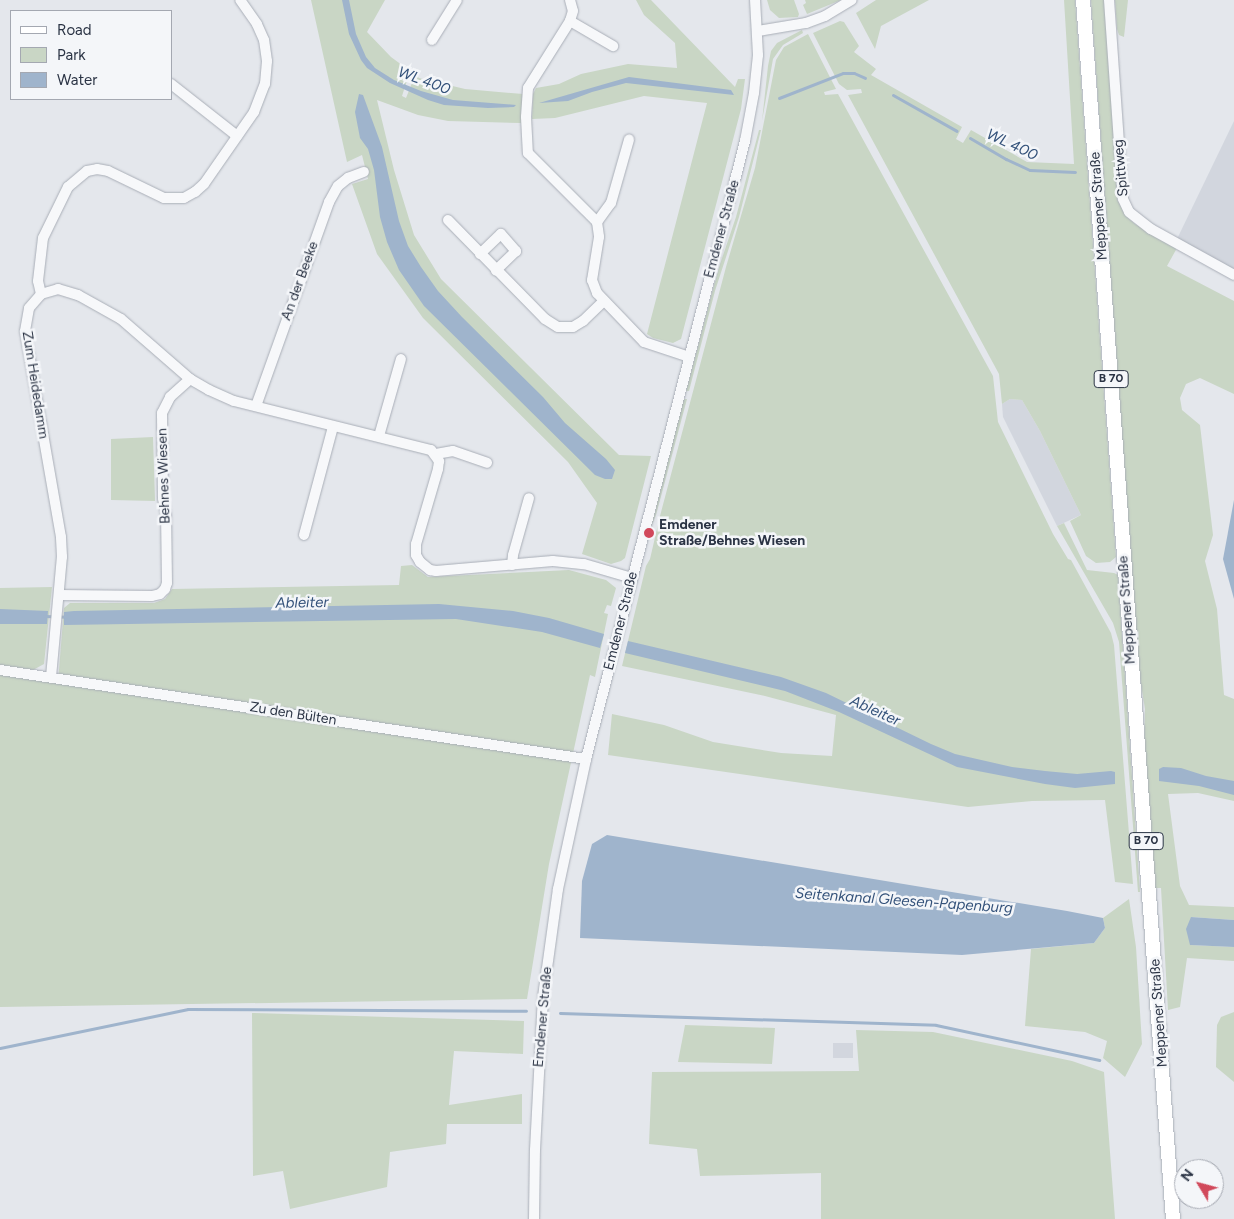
<!DOCTYPE html>
<meta charset="utf-8">
<style>
body{margin:0}
#map{position:relative;width:1234px;height:1219px;overflow:hidden;background:#e4e7ec;font-family:Figtree,sans-serif}
div>[style]{position:absolute}
[style*='--x']{left:calc(var(--x)*1px);top:calc(var(--y)*1px);width:calc(var(--w)*1px);rotate:calc(var(--a)*1deg)}
.built>*{inset:0;background:#d2d6de}
.green>*{inset:0;background:#c9d6c5}
.water>*{inset:0;background:#9fb4cc}
.stream>*{height:3px;margin:-1.5px;padding:0 1.5px;transform-origin:1.5px;border-radius:1.5px;background:#9fb4cc}
.roads{filter:drop-shadow(0 0 1px #a9aeb7) drop-shadow(0 0 1px #a9aeb7)}
.minor>*{height:10px;margin:-5px;padding:0 5px;transform-origin:5px;border-radius:5px;background:#f7f8fa}
.major>*{height:14px;margin:-7px;padding:0 7px;transform-origin:7px;border-radius:7px;background:#fff}
.dots>*{width:14px;height:14px;translate:-50% -50%;box-sizing:border-box;border:2px solid #f4f6f9;border-radius:50%}
span{translate:-50% -50%;white-space:nowrap;text-align:center;line-height:1.15;-webkit-text-stroke:5px #f4f6f9;paint-order:stroke}
.shield-label span{padding:1px 4px;background:#f4f6f9;border:1px solid;border-radius:4px;-webkit-text-stroke-width:0}
.shield-label{font-size:12px;color:#2b3445;font-weight:700}
.street-label{font-size:14px;color:#2b3445}
.poi-label{font-size:14px;color:#2b3445;font-weight:700}
.left{translate:0 -50%;text-align:left}
.water-label{font-size:15px;color:#34527a;font-style:italic}
.legend{position:absolute;left:10px;top:10px;width:162px;height:90px;box-sizing:border-box;background:#f4f6f9;border:1px solid #a4a8b1;margin:0;padding:6px 9px;list-style:none;font-size:15px;color:#2b3445}
.legend li{display:flex;align-items:center;gap:10px;height:25px}
.legend b{width:25px;border:1px solid #a4a8b1}
.north{position:absolute;left:1174px;top:1159px;width:50px;height:50px;box-sizing:border-box;background:#f4f6f9;border:1px solid #a4a8b1;border-radius:50%;rotate:307deg;font-size:14px;font-weight:700;line-height:20px;text-align:center;color:#2b3445}
.north::after{content:'';display:block;margin:auto;width:18px;height:22px;background:#d1495b;clip-path:polygon(50% 0,100% 100%,50% 72%,0 100%)}
</style>
<div id="map">
<div class="built">
<i style="clip-path:polygon(1234px 121px,1234px 270px,1177px 239px)"></i>
<i style="clip-path:polygon(1010px 399px,1022px 400px,1040px 431px,1081px 515px,1057px 526px,1003px 417px,1002px 404px)"></i>
<i style="clip-path:polygon(833px 1043px,853px 1043px,853px 1058px,833px 1058px)"></i>
</div>
<div class="green">
<i style="clip-path:polygon(311px 0,385px 0,367px 32px,391px 57px,410px 71px,402px 96px,406px 98px,412px 83px,413px 73px,419px 78px,465px 89px,523px 94px,521px 123px,448px 121px,418px 115px,377px 100px,394px 170px,414px 235px,441px 279px,619px 455px,651px 456px,625px 558px,621px 561px,611px 564px,582px 554px,597px 503px,568px 462px,423px 318px,377px 254px,352px 184px,368px 179px,362px 155px,347px 162px)"></i>
<i style="clip-path:polygon(636px 0,651px 0,735px 87px,738px 79px,745px 79px,741px 109px,681px 339px,673px 343px,653px 338px,647px 334px,707px 103px,644px 96px,555px 118px,532px 119px,533px 94px,536px 88px,559px 84px,581px 74px,628px 64px,677px 68px,675px 43px,644px 15px)"></i>
<i style="clip-path:polygon(767px 0,794px 0,799px 14px,798px 17px,779px 18px,770px 10px)"></i>
<i style="clip-path:polygon(805px 0,841px 0,807px 14px,803px 5px,806px 3px)"></i>
<i style="clip-path:polygon(876px 0,929px 0,881px 26px,875px 49px,856px 13px)"></i>
<i style="clip-path:polygon(1064px 0,1075px 0,1116px 557px,1110px 562px,1096px 563px,1086px 556px,1070px 521px,1081px 515px,1040px 431px,1022px 400px,1010px 399px,1002px 404px,999px 374px,848px 95px,862px 93px,861px 89px,847px 90px,839px 84px,813px 33px,840px 21px,844px 22px,859px 46px,854px 52px,876px 69px,871px 75px,962px 127px,956px 139px,963px 143px,971px 130px,1027px 162px,1074px 164px)"></i>
<i style="clip-path:polygon(1091px 0,1106px 0,1117px 199px,1127px 217px,1135px 224px,1177px 248px,1167px 266px,1234px 301px,1234px 394px,1200px 378px,1186px 384px,1180px 398px,1182px 410px,1200px 425px,1213px 535px,1205px 561px,1217px 609px,1224px 695px,1234px 699px,1234px 801px,1198px 793px,1168px 794px,1180px 886px,1189px 905px,1234px 907px,1234px 920px,1191px 917px,1190px 945px,1234px 947px,1234px 961px,1187px 958px,1180px 1007px,1168px 1010px,1161px 888px,1154px 888px,1144px 745px,1145px 709px,1138px 666px)"></i>
<i style="clip-path:polygon(1115px 0,1128px 0,1124px 37px,1119px 35px,1117px 29px)"></i>
<i style="clip-path:polygon(802px 30px,803px 33px,783px 45px,773px 59px,762px 121px,768px 66px,771px 51px,777px 43px)"></i>
<i style="clip-path:polygon(808px 34px,836px 89px,824px 92px,825px 95px,838px 94px,993px 376px,998px 422px,1053px 534px,1068px 559px,1071px 560px,1111px 633px,1114px 645px,1133px 884px,1115px 882px,1105px 800px,1032px 801px,968px 807px,608px 755px,612px 714px,664px 725px,713px 742px,781px 753px,832px 756px,836px 715px,765px 696px,622px 666px,646px 566px,650px 559px,660px 516px,726px 267px,755px 168px,776px 60px,784px 47px)"></i>
<i style="clip-path:polygon(759px 130px,761px 130px,739px 217px,715px 291px,689px 391px,686px 391px,718px 270px,736px 217px)"></i>
<i style="clip-path:polygon(683px 399px,687px 399px,656px 515px,651px 527px)"></i>
<i style="clip-path:polygon(153px 437px,155px 501px,111px 500px,111px 439px)"></i>
<i style="clip-path:polygon(1064px 523px,1087px 570px,1114px 573px,1118px 575px,1140px 892px,1138px 892px,1119px 642px,1113px 623px,1057px 526px)"></i>
<i style="clip-path:polygon(412px 565px,428px 577px,569px 570px,606px 580px,616px 588px,611px 606px,607px 605px,604px 613px,608px 614px,595px 677px,590px 675px,549px 864px,527px 999px,0 1007px,0 673px,58px 682px,64px 608px,70px 603px,154px 603px,165px 599px,172px 589px,399px 585px,401px 566px)"></i>
<i style="clip-path:polygon(52px 587px,44px 664px,33px 670px,0 665px,0 588px)"></i>
<i style="clip-path:polygon(1129px 899px,1136px 947px,1142px 1044px,1125px 1077px,1103px 1058px,1107px 1041px,1085px 1032px,1025px 1026px,1031px 949px,1094px 943px,1105px 928px,1103px 918px)"></i>
<i style="clip-path:polygon(1234px 1012px,1234px 1082px,1216px 1067px,1217px 1025px,1221px 1017px)"></i>
<i style="clip-path:polygon(252px 1013px,524px 1021px,523px 1054px,454px 1051px,449px 1105px,522px 1094px,522px 1124px,447px 1124px,446px 1144px,390px 1152px,387px 1187px,290px 1209px,283px 1171px,253px 1176px)"></i>
<i style="clip-path:polygon(685px 1025px,775px 1028px,772px 1064px,678px 1062px)"></i>
<i style="clip-path:polygon(856px 1030px,933px 1032px,1072px 1061px,1104px 1072px,1115px 1219px,821px 1219px,821px 1173px,700px 1176px,697px 1149px,649px 1144px,652px 1072px,859px 1071px)"></i>
</div>
<div class="water">
<i style="clip-path:polygon(342px 0,349px 0,356px 34px,366px 57px,375px 68px,394px 80px,421px 91px,453px 100px,516px 105px,514px 107px,488px 108px,444px 105px,428px 100px,390px 83px,367px 68px,361px 60px,349px 34px)"></i>
<i style="clip-path:polygon(629px 77px,731px 90px,734px 95px,626px 83px,592px 92px,568px 101px,539px 103px)"></i>
<i style="clip-path:polygon(359px 94px,363px 95px,382px 147px,399px 221px,408px 246px,421px 267px,438px 291px,462px 317px,543px 397px,565px 423px,606px 459px,615px 470px,612px 479px,605px 479px,595px 475px,424px 306px,399px 270px,387px 242px,380px 217px,374px 170px,368px 149px,360px 138px,355px 112px)"></i>
<i style="clip-path:polygon(1234px 500px,1234px 599px,1223px 559px)"></i>
<i style="clip-path:polygon(439px 604px,513px 611px,549px 618px,604px 634px,600px 648px,542px 632px,456px 619px,64px 625px,64px 612px,74px 611px)"></i>
<i style="clip-path:polygon(0 609px,48px 611px,47px 624px,0 624px)"></i>
<i style="clip-path:polygon(628px 641px,781px 677px,826px 693px,931px 744px,955px 754px,1012px 767px,1045px 771px,1077px 774px,1111px 771px,1115px 772px,1115px 784px,1075px 788px,1045px 784px,957px 767px,839px 712px,785px 691px,625px 653px)"></i>
<i style="clip-path:polygon(1163px 767px,1181px 768px,1206px 776px,1234px 781px,1234px 795px,1199px 786px,1159px 781px,1159px 769px)"></i>
<i style="clip-path:polygon(607px 835px,1067px 911px,1103px 918px,1105px 928px,1094px 943px,962px 955px,580px 938px,582px 881px,592px 844px)"></i>
<i style="clip-path:polygon(1191px 917px,1234px 920px,1234px 947px,1190px 945px,1186px 929px)"></i>
</div>
<div class="stream">
<i style="--x:893;--y:95;--w:73;--a:29.4"></i>
<i style="--x:779;--y:98;--w:69;--a:-21.3"></i>
<i style="--x:843;--y:73;--w:11;--a:0"></i>
<i style="--x:854;--y:73;--w:12;--a:24"></i>
<i style="--x:970;--y:138;--w:42;--a:30.3"></i>
<i style="--x:1006;--y:159;--w:26;--a:25"></i>
<i style="--x:1030;--y:170;--w:45;--a:2.5"></i>
<i style="--x:44;--y:616;--w:23;--a:2"></i>
<i style="--x:560;--y:1013;--w:376;--a:1.8"></i>
<i style="--x:936;--y:1025;--w:167;--a:12.1"></i>
<i style="--x:0;--y:1048;--w:192;--a:-11.7"></i>
<i style="--x:188;--y:1009;--w:338;--a:0.3"></i>
</div>
<div class="roads">
<div class="minor">
<i style="--x:570;--y:0;--w:11;--a:75"></i>
<i style="--x:573;--y:11;--w:10;--a:107"></i>
<i style="--x:570;--y:21;--w:79;--a:122.1"></i>
<i style="--x:528;--y:88;--w:29;--a:94"></i>
<i style="--x:526;--y:117;--w:36;--a:87"></i>
<i style="--x:528;--y:153;--w:98;--a:45"></i>
<i style="--x:597;--y:222;--w:15;--a:82"></i>
<i style="--x:599;--y:237;--w:44;--a:99.2"></i>
<i style="--x:592;--y:280;--w:14;--a:69"></i>
<i style="--x:597;--y:293;--w:68;--a:46.2"></i>
<i style="--x:644;--y:342;--w:47;--a:18.4"></i>
<i style="--x:1109;--y:0;--w:199;--a:86"></i>
<i style="--x:1123;--y:199;--w:14;--a:65"></i>
<i style="--x:1129;--y:212;--w:28;--a:38"></i>
<i style="--x:1151;--y:229;--w:95;--a:29"></i>
<i style="--x:570;--y:21;--w:50;--a:30.2"></i>
<i style="--x:758;--y:31;--w:49;--a:-9.5"></i>
<i style="--x:806;--y:23;--w:20;--a:-20"></i>
<i style="--x:825;--y:16;--w:31;--a:-31"></i>
<i style="--x:432;--y:40;--w:47;--a:-58"></i>
<i style="--x:171;--y:84;--w:84;--a:38.2"></i>
<i style="--x:448;--y:220;--w:139;--a:45.6"></i>
<i style="--x:545;--y:319;--w:15;--a:32"></i>
<i style="--x:558;--y:327;--w:15;--a:0"></i>
<i style="--x:573;--y:327;--w:12;--a:-31"></i>
<i style="--x:583;--y:321;--w:29;--a:-44"></i>
<i style="--x:597;--y:222;--w:24;--a:-54"></i>
<i style="--x:611;--y:203;--w:66;--a:-74.1"></i>
<i style="--x:480;--y:254;--w:29;--a:-44"></i>
<i style="--x:501;--y:234;--w:23;--a:49"></i>
<i style="--x:516;--y:251;--w:28;--a:136"></i>
<i style="--x:41;--y:294;--w:18;--a:-16"></i>
<i style="--x:58;--y:289;--w:21;--a:17"></i>
<i style="--x:78;--y:295;--w:49;--a:29.2"></i>
<i style="--x:121;--y:319;--w:91;--a:41"></i>
<i style="--x:190;--y:379;--w:22;--a:30"></i>
<i style="--x:209;--y:390;--w:27;--a:24"></i>
<i style="--x:234;--y:401;--w:203;--a:14"></i>
<i style="--x:431;--y:450;--w:14;--a:54"></i>
<i style="--x:439;--y:461;--w:8;--a:97"></i>
<i style="--x:438;--y:469;--w:78;--a:106.3"></i>
<i style="--x:416;--y:544;--w:11;--a:90"></i>
<i style="--x:416;--y:555;--w:8;--a:60"></i>
<i style="--x:420;--y:562;--w:13;--a:39"></i>
<i style="--x:430;--y:570;--w:6;--a:9"></i>
<i style="--x:436;--y:571;--w:117;--a:-4.9"></i>
<i style="--x:553;--y:561;--w:31;--a:6"></i>
<i style="--x:584;--y:564;--w:50;--a:16.3"></i>
<i style="--x:256;--y:406;--w:217;--a:-70.3"></i>
<i style="--x:329;--y:202;--w:18;--a:-61"></i>
<i style="--x:338;--y:186;--w:13;--a:-39"></i>
<i style="--x:348;--y:178;--w:17;--a:-21"></i>
<i style="--x:379;--y:436;--w:80;--a:-74.1"></i>
<i style="--x:436;--y:454;--w:17;--a:-10"></i>
<i style="--x:453;--y:451;--w:36;--a:19"></i>
<i style="--x:304;--y:535;--w:112;--a:-75"></i>
<i style="--x:512;--y:565;--w:10;--a:-84"></i>
<i style="--x:513;--y:555;--w:59;--a:-74.3"></i>
<i style="--x:59;--y:595;--w:93;--a:0.6"></i>
<i style="--x:152;--y:596;--w:8;--a:-14"></i>
<i style="--x:160;--y:594;--w:7;--a:-45"></i>
<i style="--x:165;--y:589;--w:6;--a:-72"></i>
<i style="--x:167;--y:583;--w:68;--a:-90.8"></i>
<i style="--x:166;--y:515;--w:17;--a:-100"></i>
<i style="--x:163;--y:498;--w:85;--a:-90.7"></i>
<i style="--x:162;--y:413;--w:18;--a:-63"></i>
<i style="--x:170;--y:397;--w:27;--a:-42"></i>
<i style="--x:0;--y:670;--w:593;--a:8.64"></i>
<i style="--x:51;--y:677;--w:121;--a:-84.8"></i>
<i style="--x:62;--y:557;--w:20;--a:-93"></i>
<i style="--x:61;--y:537;--w:209;--a:-99.9"></i>
<i style="--x:25;--y:331;--w:23;--a:-80"></i>
<i style="--x:29;--y:308;--w:18;--a:-49"></i>
<i style="--x:41;--y:294;--w:13;--a:-103"></i>
<i style="--x:38;--y:281;--w:43;--a:-83.4"></i>
<i style="--x:43;--y:238;--w:57;--a:-63.9"></i>
<i style="--x:68;--y:187;--w:25;--a:-40"></i>
<i style="--x:87;--y:171;--w:10;--a:-11"></i>
<i style="--x:97;--y:169;--w:11;--a:10"></i>
<i style="--x:108;--y:171;--w:62;--a:25.7"></i>
<i style="--x:164;--y:198;--w:20;--a:0"></i>
<i style="--x:184;--y:198;--w:13;--a:-29"></i>
<i style="--x:195;--y:192;--w:12;--a:-42"></i>
<i style="--x:204;--y:184;--w:88;--a:-55.2"></i>
<i style="--x:254;--y:112;--w:30;--a:-69"></i>
<i style="--x:265;--y:84;--w:23;--a:-85"></i>
<i style="--x:267;--y:61;--w:21;--a:-98"></i>
<i style="--x:264;--y:40;--w:17;--a:-114"></i>
<i style="--x:257;--y:24;--w:29;--a:-125"></i>
<i style="--x:534;--y:1219;--w:69;--a:-89.2"></i>
<i style="--x:535;--y:1150;--w:153;--a:-87"></i>
<i style="--x:543;--y:997;--w:109;--a:-82.1"></i>
<i style="--x:558;--y:889;--w:133;--a:-77.8"></i>
<i style="--x:586;--y:759;--w:638;--a:-75.57"></i>
<i style="--x:745;--y:141;--w:49;--a:-79.4"></i>
<i style="--x:754;--y:93;--w:38;--a:-84"></i>
<i style="--x:758;--y:55;--w:55;--a:-93.1"></i>
</div>
<div class="major">
<i style="--x:1083;--y:0;--w:1222;--a:85.78"></i>
</div>
</div>
<div class="dots">
<i style="left:649px;top:533px;background:#d1495b"></i>
</div>
<div class="shield-label">
<span style="left:1111px;top:379px">B 70</span>
<span style="left:1146px;top:841px">B 70</span>
</div>
<div class="street-label">
<span style="left:1121px;top:168px;rotate:-95deg">Spittweg</span>
<span style="left:1099px;top:206px;rotate:-94deg">Meppener Straße</span>
<span style="left:722px;top:229px;rotate:-75deg">Emdener Straße</span>
<span style="left:300px;top:281px;rotate:-70deg">An der Beeke</span>
<span style="left:35px;top:385px;rotate:81deg">Zum Heidedamm</span>
<span style="left:164px;top:476px;rotate:-92deg">Behnes Wiesen</span>
<span style="left:1127px;top:610px;rotate:-94deg">Meppener Straße</span>
<span style="left:621px;top:621px;rotate:-76deg">Emdener Straße</span>
<span style="left:293px;top:714px;rotate:9deg">Zu den Bülten</span>
<span style="left:1159px;top:1013px;rotate:-94deg">Meppener Straße</span>
<span style="left:543px;top:1017px;rotate:-85deg">Emdener Straße</span>
</div>
<div class="poi-label">
<span class="left" style="left:659px;top:533px">Emdener<br>Straße/Behnes Wiesen</span>
</div>
<div class="water-label">
<span style="left:424px;top:81px;rotate:20deg">WL 400</span>
<span style="left:1012px;top:145px;rotate:25deg">WL 400</span>
<span style="left:302px;top:603px;rotate:-1deg">Ableiter</span>
<span style="left:875px;top:711px;rotate:24deg">Ableiter</span>
<span style="left:904px;top:901px;rotate:4deg">Seitenkanal Gleesen-Papenburg</span>
</div>
<ul class="legend">
<li><b style="height:6px;background:#fff"></b>Road</li>
<li><b style="height:14px;background:#c9d6c5"></b>Park</li>
<li><b style="height:14px;background:#9fb4cc"></b>Water</li>
</ul>
<div class="north">N</div>
</div>
